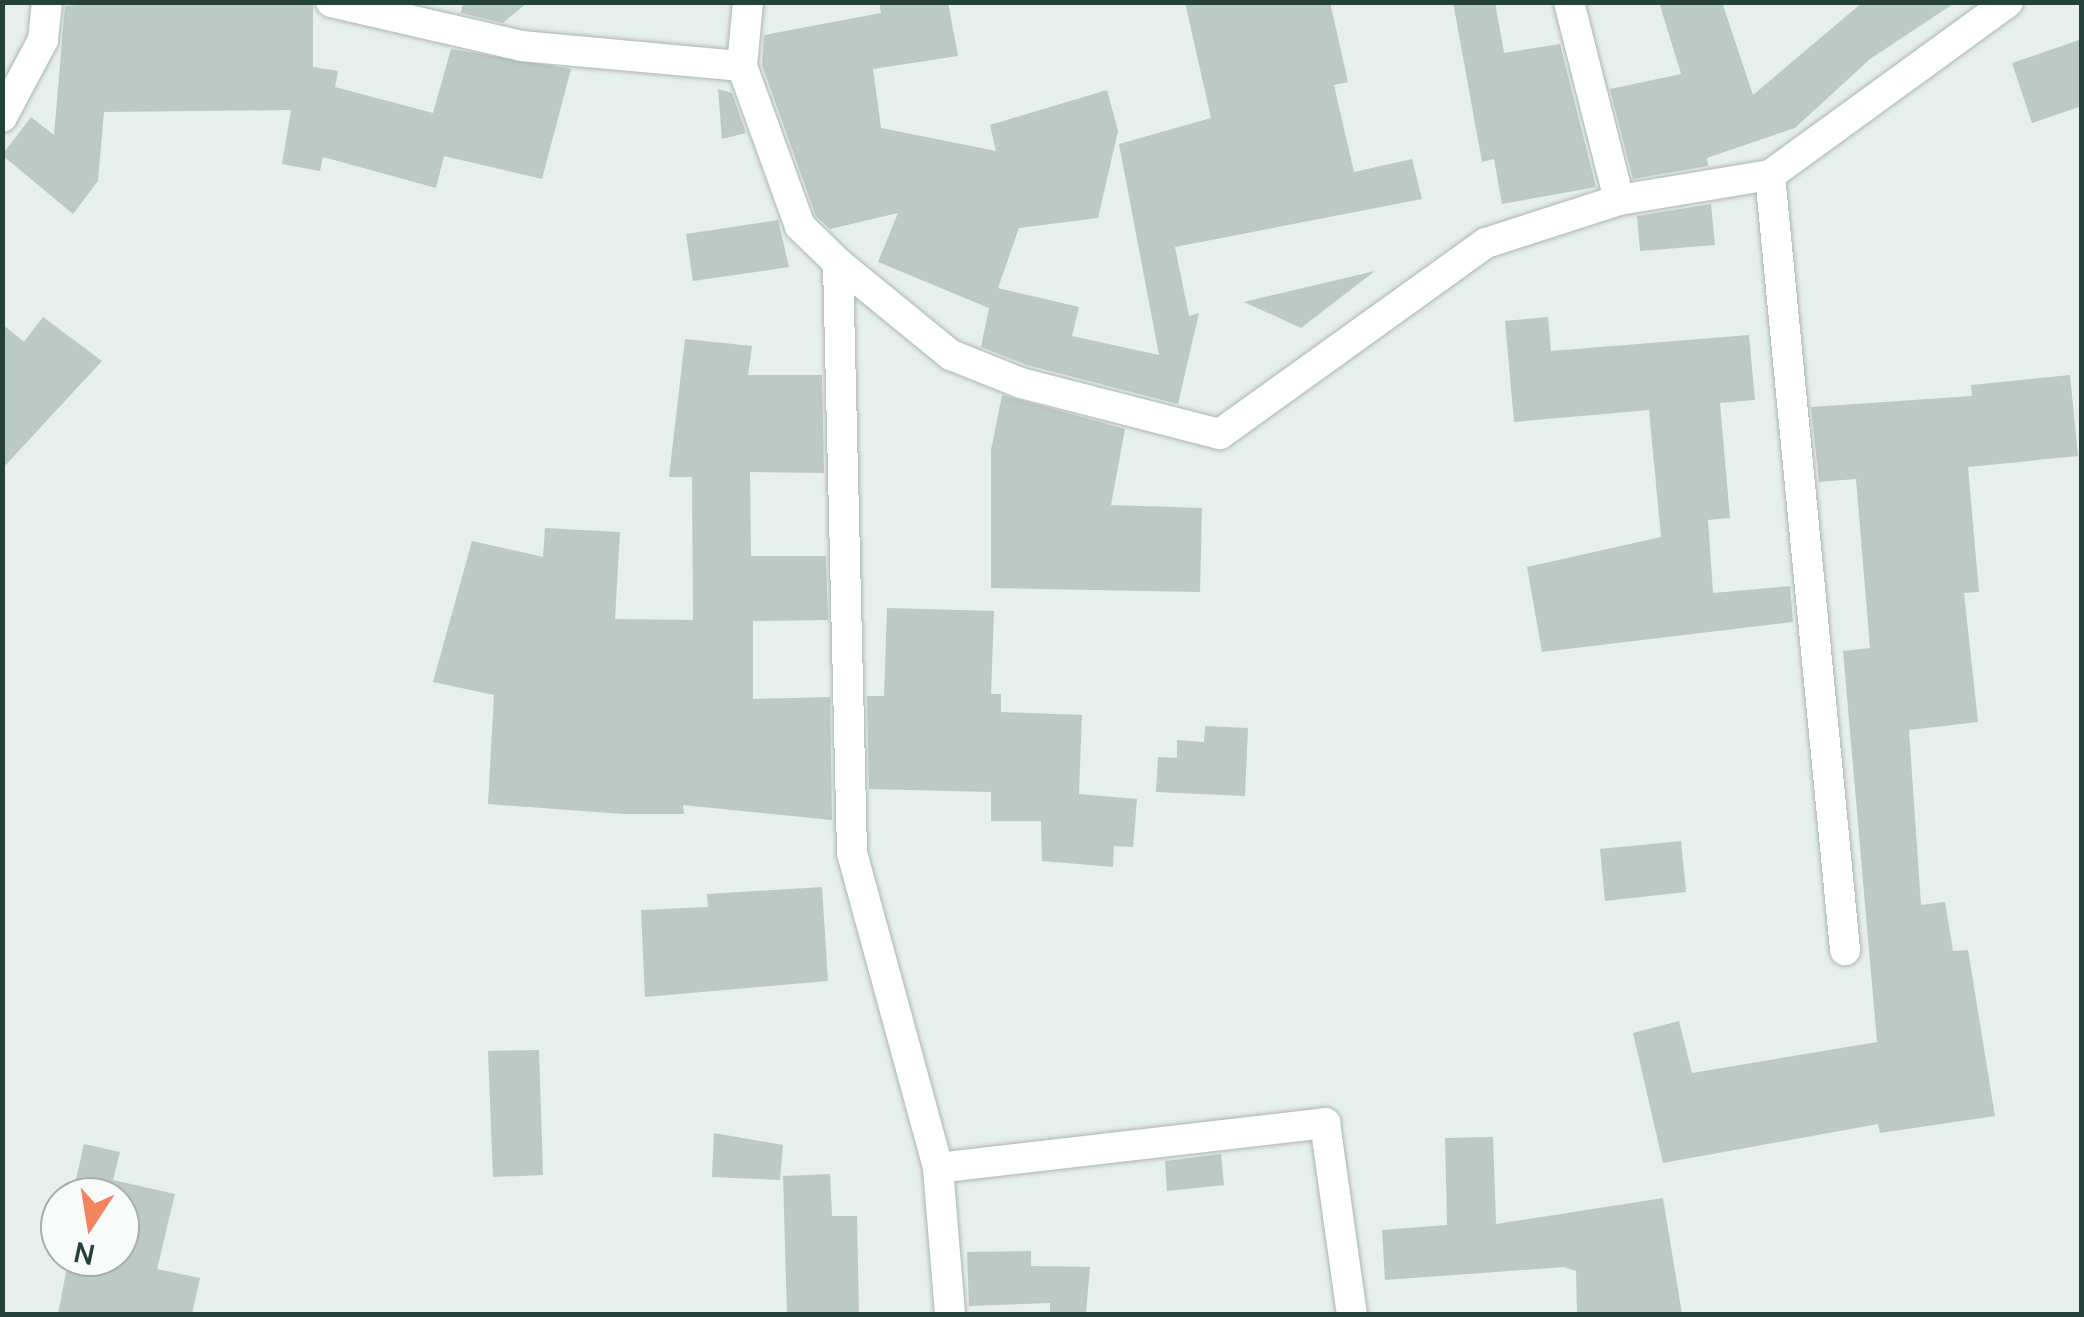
<!DOCTYPE html>
<style>
body{margin:0}
#map{position:relative;width:2084px;height:1317px;overflow:hidden;background:#e6efeb;font-family:Manrope,sans-serif}
div>[style]{position:absolute}
[style*='--x']{left:calc(var(--x)*1px);top:calc(var(--y)*1px);width:calc(var(--w)*1px);rotate:calc(var(--a)*1deg)}
.building>*{inset:0;background:#bbcac4}
.roads{filter:drop-shadow(0 0 2px #a8b8b2) drop-shadow(0 0 2px #a8b8b2)}
.minor>*{height:30px;margin:-15px;padding:0 15px;transform-origin:15px;border-radius:15px;background:#fff}
span{translate:-50% -50%;white-space:nowrap;text-align:center;line-height:1.15;-webkit-text-stroke:8px #f7fbf9;paint-order:stroke}
.frame{position:absolute;inset:0;border:5px solid #24423a;pointer-events:none}
.north{position:absolute;left:40px;top:1177px;width:100px;height:100px;box-sizing:border-box;background:#f7fbf9;border:2px solid #a3b1ad;border-radius:50%;rotate:192deg;font-size:28px;font-weight:700;line-height:40px;text-align:center;color:#24423a}
.north::after{content:'';display:block;margin:auto;width:35px;height:45px;background:#f4845f;clip-path:polygon(50% 0,100% 100%,50% 72%,0 100%)}
</style>
<div id="map">
<div class="building">
<i style="clip-path:polygon(114px 2px,313px 2px,313px 67px,338px 71px,335px 87px,433px 113px,451px 49px,571px 69px,542px 179px,444px 156px,436px 188px,323px 157px,320px 171px,282px 164px,291px 110px,104px 112px,98px 181px,73px 214px,2px 155px,31px 117px,54px 135px,65px 6px)"></i>
<i style="clip-path:polygon(463px 2px,528px 2px,503px 23px,461px 13px)"></i>
<i style="clip-path:polygon(879px 2px,948px 2px,958px 56px,873px 69px,881px 128px,996px 151px,990px 125px,1107px 90px,1118px 131px,1098px 218px,1019px 228px,998px 288px,1079px 307px,1072px 336px,1159px 355px,1119px 144px,1211px 118px,1185px 2px,1330px 2px,1348px 82px,1334px 85px,1354px 172px,1412px 159px,1422px 199px,1175px 247px,1189px 316px,1199px 313px,1178px 404px,1027px 365px,981px 347px,989px 308px,878px 262px,898px 213px,830px 229px,816px 216px,762px 65px,764px 35px,881px 13px)"></i>
<i style="clip-path:polygon(1453px 2px,1495px 2px,1504px 53px,1560px 44px,1596px 187px,1502px 204px,1494px 159px,1482px 162px)"></i>
<i style="clip-path:polygon(1659px 2px,1722px 2px,1753px 95px,1863px 2px,1956px 2px,1870px 59px,1795px 128px,1707px 158px,1708px 166px,1633px 179px,1610px 89px,1681px 74px)"></i>
<i style="clip-path:polygon(2082px 39px,2082px 106px,2032px 123px,2012px 63px)"></i>
<i style="clip-path:polygon(718px 89px,732px 93px,746px 133px,722px 139px)"></i>
<i style="clip-path:polygon(1711px 204px,1715px 245px,1640px 251px,1637px 216px)"></i>
<i style="clip-path:polygon(778px 220px,789px 267px,693px 281px,686px 234px)"></i>
<i style="clip-path:polygon(1375px 271px,1301px 328px,1244px 302px)"></i>
<i style="clip-path:polygon(43px 317px,102px 361px,2px 469px,2px 324px,24px 342px)"></i>
<i style="clip-path:polygon(1548px 317px,1551px 351px,1749px 335px,1755px 400px,1720px 403px,1730px 518px,1708px 520px,1713px 593px,1790px 586px,1793px 622px,1542px 652px,1527px 567px,1661px 537px,1649px 410px,1514px 422px,1505px 321px)"></i>
<i style="clip-path:polygon(685px 339px,752px 346px,748px 375px,822px 375px,824px 473px,750px 472px,751px 556px,826px 556px,828px 620px,753px 621px,753px 699px,830px 697px,832px 820px,683px 805px,684px 814px,623px 814px,488px 804px,494px 695px,433px 682px,472px 541px,543px 557px,545px 528px,620px 532px,615px 619px,693px 620px,692px 477px,669px 477px)"></i>
<i style="clip-path:polygon(2070px 375px,2078px 456px,1968px 467px,1979px 592px,1964px 593px,1978px 722px,1909px 730px,1921px 905px,1945px 902px,1953px 951px,1968px 950px,1995px 1116px,1880px 1133px,1878px 1124px,1663px 1163px,1633px 1033px,1679px 1021px,1692px 1073px,1877px 1042px,1843px 651px,1870px 648px,1856px 479px,1819px 482px,1811px 407px,1972px 396px,1971px 385px)"></i>
<i style="clip-path:polygon(1002px 395px,1125px 429px,1111px 505px,1202px 508px,1200px 592px,991px 588px,991px 450px)"></i>
<i style="clip-path:polygon(887px 608px,994px 611px,991px 694px,1001px 694px,1001px 712px,1082px 715px,1079px 794px,1137px 799px,1133px 847px,1114px 846px,1113px 867px,1042px 861px,1041px 821px,991px 821px,991px 792px,869px 789px,867px 696px,884px 696px)"></i>
<i style="clip-path:polygon(1205px 726px,1248px 728px,1245px 796px,1156px 792px,1158px 757px,1177px 758px,1177px 740px,1204px 742px)"></i>
<i style="clip-path:polygon(1681px 841px,1686px 892px,1605px 901px,1600px 849px)"></i>
<i style="clip-path:polygon(822px 887px,828px 981px,645px 997px,641px 910px,708px 907px,707px 894px)"></i>
<i style="clip-path:polygon(539px 1050px,543px 1175px,493px 1177px,488px 1051px)"></i>
<i style="clip-path:polygon(714px 1133px,783px 1145px,780px 1180px,712px 1177px)"></i>
<i style="clip-path:polygon(1493px 1137px,1496px 1224px,1663px 1198px,1682px 1314px,1577px 1314px,1576px 1271px,1564px 1267px,1385px 1280px,1382px 1230px,1447px 1225px,1445px 1138px)"></i>
<i style="clip-path:polygon(84px 1144px,120px 1152px,113px 1180px,175px 1194px,157px 1269px,200px 1278px,192px 1314px,58px 1314px,69px 1257px,120px 1257px,120px 1197px,72px 1197px)"></i>
<i style="clip-path:polygon(1221px 1154px,1224px 1185px,1167px 1191px,1165px 1161px)"></i>
<i style="clip-path:polygon(830px 1174px,832px 1216px,857px 1216px,859px 1314px,787px 1314px,783px 1176px)"></i>
<i style="clip-path:polygon(1031px 1251px,1031px 1266px,1090px 1267px,1086px 1314px,1050px 1314px,1050px 1303px,969px 1306px,967px 1252px)"></i>
</div>
<div class="roads">
<div class="minor">
<i style="--x:331;--y:2;--w:195;--a:13"></i>
<i style="--x:521;--y:46;--w:222;--a:5.2"></i>
<i style="--x:748;--y:2;--w:64;--a:95.4"></i>
<i style="--x:742;--y:66;--w:170;--a:70.1"></i>
<i style="--x:800;--y:226;--w:53;--a:44.2"></i>
<i style="--x:838;--y:263;--w:590;--a:88.64"></i>
<i style="--x:852;--y:853;--w:327;--a:74.7"></i>
<i style="--x:938;--y:1168;--w:146;--a:85.3"></i>
<i style="--x:1569;--y:2;--w:204;--a:75.8"></i>
<i style="--x:2;--y:117;--w:87;--a:-62"></i>
<i style="--x:43;--y:40;--w:38;--a:-84"></i>
<i style="--x:1770;--y:175;--w:779;--a:84.47"></i>
<i style="--x:838;--y:263;--w:146;--a:39.2"></i>
<i style="--x:951;--y:355;--w:75;--a:21.8"></i>
<i style="--x:1021;--y:383;--w:205;--a:14.4"></i>
<i style="--x:1220;--y:434;--w:327;--a:-35.7"></i>
<i style="--x:1486;--y:243;--w:140;--a:-17.9"></i>
<i style="--x:1619;--y:200;--w:153;--a:-9.4"></i>
<i style="--x:1770;--y:175;--w:294;--a:-36"></i>
<i style="--x:938;--y:1168;--w:390;--a:-6.6"></i>
<i style="--x:1325;--y:1123;--w:193;--a:82"></i>
</div>
</div>
<div class="frame"></div>
<div class="north">N</div>
</div>
